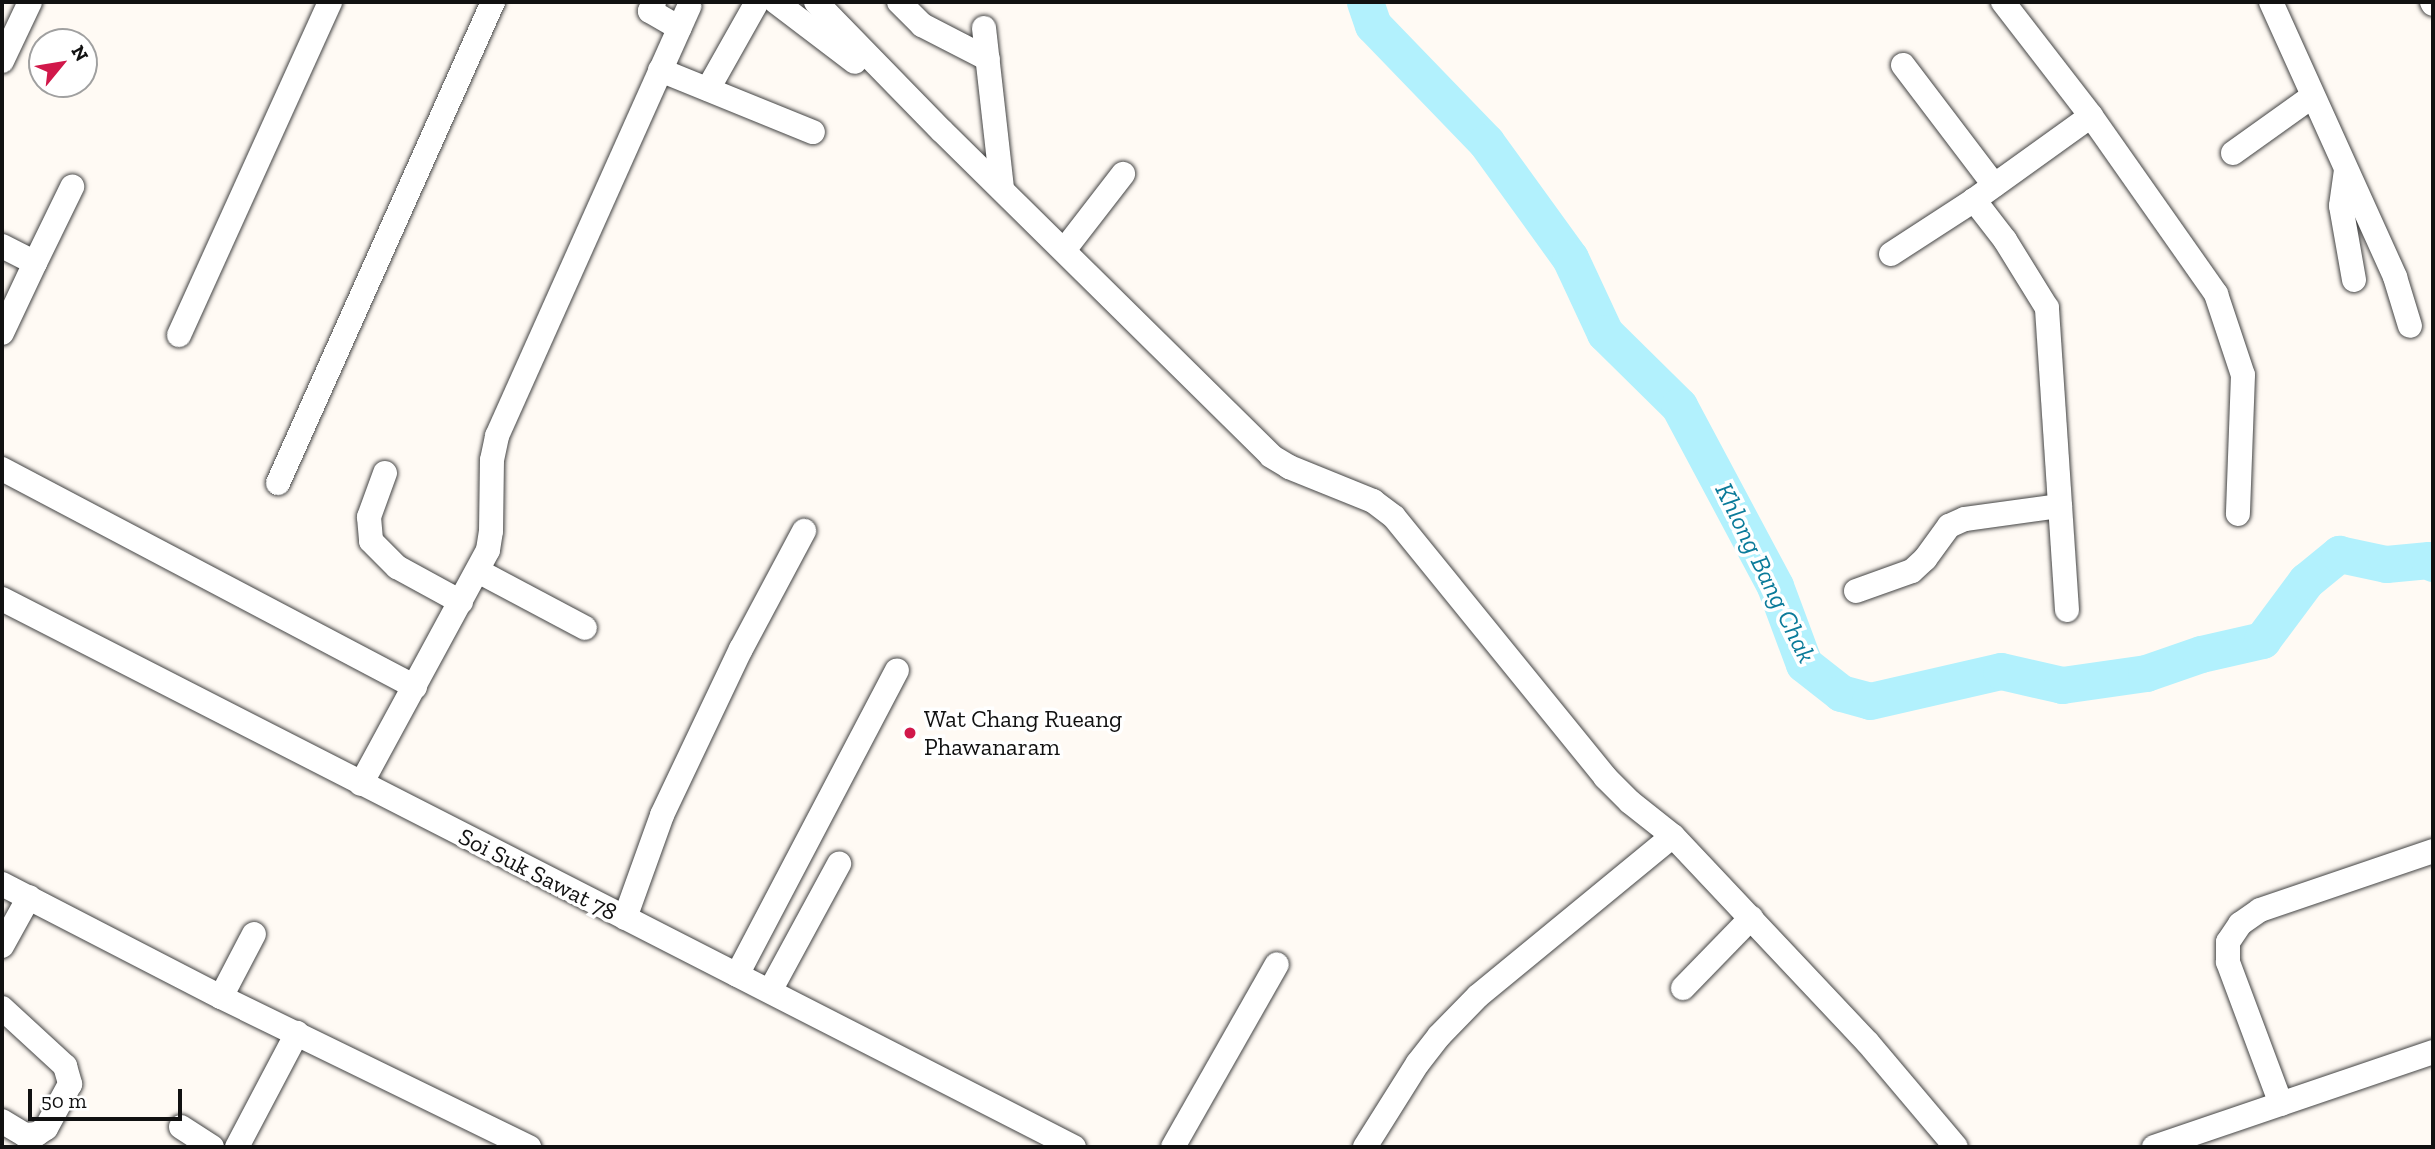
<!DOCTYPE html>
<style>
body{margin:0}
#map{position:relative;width:2435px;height:1149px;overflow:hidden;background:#fffaf4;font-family:"Zilla Slab",serif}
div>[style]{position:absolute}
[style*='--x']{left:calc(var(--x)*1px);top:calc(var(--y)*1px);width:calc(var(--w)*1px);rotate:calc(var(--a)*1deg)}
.river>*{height:37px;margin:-18.5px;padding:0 18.5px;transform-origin:18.5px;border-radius:18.5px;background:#b2f1fd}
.roads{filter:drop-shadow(0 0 2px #444) drop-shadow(0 0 2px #444)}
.minor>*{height:24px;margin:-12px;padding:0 12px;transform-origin:12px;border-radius:12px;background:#fff}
.dots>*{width:19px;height:19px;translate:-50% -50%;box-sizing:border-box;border:4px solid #fff;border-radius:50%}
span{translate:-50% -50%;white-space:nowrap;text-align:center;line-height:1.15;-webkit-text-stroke:7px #fff;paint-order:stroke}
.poi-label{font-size:24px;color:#111}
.left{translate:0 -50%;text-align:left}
.street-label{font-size:24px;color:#111}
.water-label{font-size:26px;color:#0b7b9a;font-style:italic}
.frame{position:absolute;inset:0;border:4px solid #111;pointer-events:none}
.north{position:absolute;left:28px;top:28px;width:70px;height:70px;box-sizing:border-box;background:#fff;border:2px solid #a0a0a0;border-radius:50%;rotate:60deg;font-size:19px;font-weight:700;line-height:28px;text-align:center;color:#111}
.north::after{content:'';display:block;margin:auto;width:24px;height:32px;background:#d1184a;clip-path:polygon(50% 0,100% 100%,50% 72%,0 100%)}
.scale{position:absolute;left:28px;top:1089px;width:154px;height:32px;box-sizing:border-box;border:4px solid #111;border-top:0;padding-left:9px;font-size:21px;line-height:24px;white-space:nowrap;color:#111;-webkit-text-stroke:5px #fff;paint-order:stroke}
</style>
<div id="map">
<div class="river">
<i style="--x:1365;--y:2;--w:24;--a:71"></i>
<i style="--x:1373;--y:25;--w:163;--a:46"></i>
<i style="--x:1486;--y:142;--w:143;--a:54.1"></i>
<i style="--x:1570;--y:258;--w:83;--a:65"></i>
<i style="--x:1605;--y:333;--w:104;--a:44.6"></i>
<i style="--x:1679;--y:406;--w:204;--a:61.9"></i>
<i style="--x:1775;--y:586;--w:83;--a:69.6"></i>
<i style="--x:1804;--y:664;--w:47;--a:38.1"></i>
<i style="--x:1841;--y:693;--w:30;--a:15"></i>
<i style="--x:1870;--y:701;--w:134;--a:-12.9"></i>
<i style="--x:2001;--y:671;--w:63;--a:12.9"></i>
<i style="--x:2062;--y:685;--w:85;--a:-8.1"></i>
<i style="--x:2146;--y:673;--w:58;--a:-19.1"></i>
<i style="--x:2201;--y:654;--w:63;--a:-12.9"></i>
<i style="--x:2262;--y:640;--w:74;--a:-53.3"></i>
<i style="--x:2306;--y:581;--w:43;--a:-39.3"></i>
<i style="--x:2339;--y:554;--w:48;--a:12"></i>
<i style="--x:2386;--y:564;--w:43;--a:-5.3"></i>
<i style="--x:2429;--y:560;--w:5;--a:37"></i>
</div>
<div class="roads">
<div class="minor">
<i style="--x:654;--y:2;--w:10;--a:114"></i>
<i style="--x:650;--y:11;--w:34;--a:30"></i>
<i style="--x:776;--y:2;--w:99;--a:37.2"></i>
<i style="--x:816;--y:2;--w:180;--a:45.7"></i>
<i style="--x:942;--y:131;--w:462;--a:44.6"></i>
<i style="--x:1271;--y:456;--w:21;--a:31"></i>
<i style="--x:1289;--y:467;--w:91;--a:22"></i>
<i style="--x:1373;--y:501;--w:26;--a:37"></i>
<i style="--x:1394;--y:517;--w:335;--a:50.9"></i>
<i style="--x:1605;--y:777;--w:35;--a:45"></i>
<i style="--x:1630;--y:802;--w:55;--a:38.3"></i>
<i style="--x:899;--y:2;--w:33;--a:45"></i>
<i style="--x:922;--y:25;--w:74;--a:27.3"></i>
<i style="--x:2003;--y:2;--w:144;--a:52.3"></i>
<i style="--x:2091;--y:116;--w:218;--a:54.9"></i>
<i style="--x:2216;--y:294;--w:85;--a:71.6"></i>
<i style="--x:2243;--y:375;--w:139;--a:92.1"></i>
<i style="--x:2271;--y:2;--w:302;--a:65.7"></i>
<i style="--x:2395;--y:277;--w:51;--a:73"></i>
<i style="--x:2432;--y:2;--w:2;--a:63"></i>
<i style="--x:984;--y:28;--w:162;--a:83.6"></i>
<i style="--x:2;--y:61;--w:65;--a:-64.6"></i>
<i style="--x:1903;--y:65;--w:151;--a:52.8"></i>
<i style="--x:660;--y:70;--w:165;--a:22.1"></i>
<i style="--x:708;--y:89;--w:100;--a:-60.6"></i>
<i style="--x:2233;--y:153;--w:98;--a:-35.5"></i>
<i style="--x:2346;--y:170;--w:36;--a:98"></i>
<i style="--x:2341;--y:206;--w:75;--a:80"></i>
<i style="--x:2;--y:246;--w:37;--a:27"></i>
<i style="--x:35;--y:263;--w:85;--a:-64"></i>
<i style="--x:1065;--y:249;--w:95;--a:-52.3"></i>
<i style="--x:1891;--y:254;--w:99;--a:-33"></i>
<i style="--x:2;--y:333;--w:77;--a:-64.8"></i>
<i style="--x:179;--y:335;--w:366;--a:-65.6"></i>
<i style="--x:2;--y:469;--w:467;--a:27.8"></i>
<i style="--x:385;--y:473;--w:47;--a:110"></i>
<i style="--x:369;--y:517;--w:24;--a:85"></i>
<i style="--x:371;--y:541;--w:37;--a:45"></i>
<i style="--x:397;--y:567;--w:73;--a:28.7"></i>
<i style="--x:278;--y:483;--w:527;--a:-65.92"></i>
<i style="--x:478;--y:571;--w:121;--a:28"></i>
<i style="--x:1856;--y:591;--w:59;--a:-19.7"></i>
<i style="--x:1912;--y:571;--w:18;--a:-43"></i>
<i style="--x:1925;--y:559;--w:41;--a:-54"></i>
<i style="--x:1949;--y:526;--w:17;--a:-24"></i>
<i style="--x:1965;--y:519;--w:96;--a:-7.8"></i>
<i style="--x:2;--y:599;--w:1204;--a:27.08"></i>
<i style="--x:2067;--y:610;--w:303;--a:-93.8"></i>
<i style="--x:2047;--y:308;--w:80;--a:-121.7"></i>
<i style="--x:2005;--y:240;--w:51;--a:-127.8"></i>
<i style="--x:1974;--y:200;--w:144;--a:-35.7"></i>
<i style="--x:361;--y:784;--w:266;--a:-61.5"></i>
<i style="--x:488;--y:550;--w:19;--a:-81"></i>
<i style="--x:491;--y:531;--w:71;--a:-89.2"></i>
<i style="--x:492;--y:460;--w:25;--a:-78"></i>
<i style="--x:497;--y:436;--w:471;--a:-65.9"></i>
<i style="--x:2;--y:884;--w:246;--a:27.3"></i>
<i style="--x:221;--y:997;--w:343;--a:26"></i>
<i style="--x:625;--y:918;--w:109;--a:-70.2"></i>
<i style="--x:662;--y:815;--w:184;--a:-64.6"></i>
<i style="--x:741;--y:649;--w:134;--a:-61.9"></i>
<i style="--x:2;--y:946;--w:56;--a:-61.1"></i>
<i style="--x:737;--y:975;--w:344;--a:-62.3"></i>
<i style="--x:1683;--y:988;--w:98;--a:-45.8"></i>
<i style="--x:770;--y:991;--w:145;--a:-61.5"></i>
<i style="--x:221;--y:997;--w:71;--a:-62.4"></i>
<i style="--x:2;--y:1008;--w:86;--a:42.6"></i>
<i style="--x:65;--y:1066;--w:19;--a:74"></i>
<i style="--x:70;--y:1084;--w:50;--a:118.6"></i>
<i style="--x:46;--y:1128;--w:11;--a:146"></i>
<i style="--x:37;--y:1134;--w:12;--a:175"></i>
<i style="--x:25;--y:1135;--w:27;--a:-149"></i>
<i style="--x:2281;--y:1104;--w:152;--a:-110.5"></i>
<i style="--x:2228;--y:962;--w:20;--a:-90"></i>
<i style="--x:2228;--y:942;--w:22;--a:-56"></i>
<i style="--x:2240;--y:924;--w:24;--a:-35"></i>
<i style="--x:2260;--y:910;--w:183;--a:-18.8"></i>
<i style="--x:181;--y:1127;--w:37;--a:33"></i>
<i style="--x:237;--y:1147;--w:129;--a:-62.2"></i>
<i style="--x:1173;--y:1147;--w:210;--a:-60.4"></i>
<i style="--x:1365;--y:1147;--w:99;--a:-57.8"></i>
<i style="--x:1418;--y:1063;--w:34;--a:-52"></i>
<i style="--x:1439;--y:1036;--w:56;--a:-45.7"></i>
<i style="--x:1478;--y:996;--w:252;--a:-39.4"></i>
<i style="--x:1673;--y:836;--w:284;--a:46.7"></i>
<i style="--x:1868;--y:1043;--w:136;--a:49.8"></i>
<i style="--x:2154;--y:1147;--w:295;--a:-18.8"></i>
</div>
</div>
<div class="dots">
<i style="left:910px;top:733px;background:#d1184a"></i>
</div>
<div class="poi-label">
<span class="left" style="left:924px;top:733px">Wat Chang Rueang<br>Phawanaram</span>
</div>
<div class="street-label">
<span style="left:538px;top:874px;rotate:27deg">Soi Suk Sawat 78</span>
</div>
<div class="water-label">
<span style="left:1765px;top:573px;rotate:64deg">Khlong Bang Chak</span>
</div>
<div class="frame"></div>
<div class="north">N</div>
<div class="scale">50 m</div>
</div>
